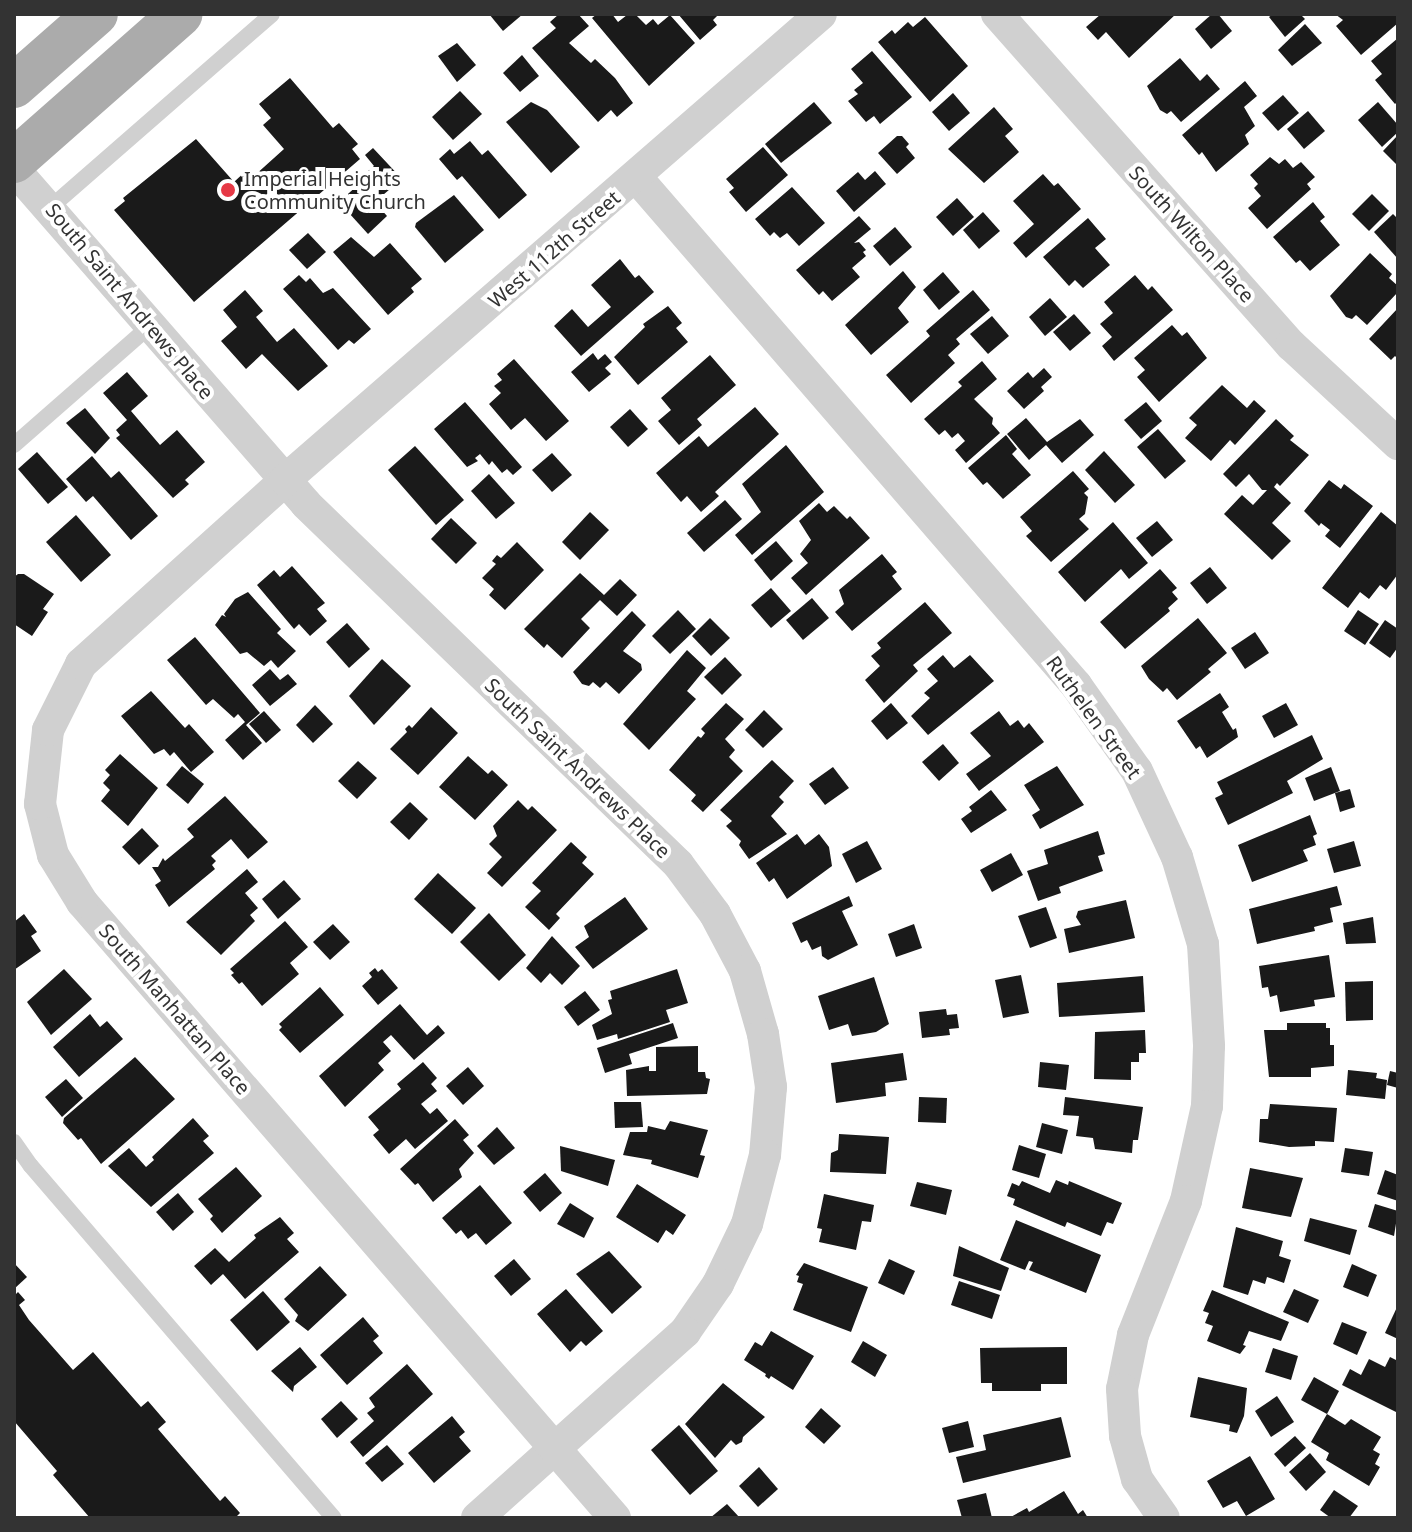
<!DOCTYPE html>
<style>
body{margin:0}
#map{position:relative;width:1412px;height:1532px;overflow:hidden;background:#fff;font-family:"Noto Sans",sans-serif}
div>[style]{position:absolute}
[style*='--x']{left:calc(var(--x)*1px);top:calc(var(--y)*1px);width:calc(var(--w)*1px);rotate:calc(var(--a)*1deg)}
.building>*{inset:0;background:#1a1a1a}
.lane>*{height:16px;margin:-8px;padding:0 8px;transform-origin:8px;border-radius:8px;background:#d0d0d0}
.street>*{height:32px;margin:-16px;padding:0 16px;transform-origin:16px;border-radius:16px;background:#d0d0d0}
.primary>*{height:44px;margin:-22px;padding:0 22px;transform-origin:22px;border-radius:22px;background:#ababab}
.dots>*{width:22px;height:22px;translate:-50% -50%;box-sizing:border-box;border:4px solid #fff;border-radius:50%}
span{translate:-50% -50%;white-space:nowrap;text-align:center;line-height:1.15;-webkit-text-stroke:8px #fff;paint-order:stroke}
.poi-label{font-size:20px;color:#333}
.left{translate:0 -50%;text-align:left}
.street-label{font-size:20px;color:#333}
.frame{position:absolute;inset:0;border:16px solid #333;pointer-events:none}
</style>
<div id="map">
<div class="building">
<i style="clip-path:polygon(489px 14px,523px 14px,503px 31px)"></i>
<i style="clip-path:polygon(559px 14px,578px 14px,589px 26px,569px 43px,591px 63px,595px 59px,615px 78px,633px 103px,617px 117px,611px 110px,598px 122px,532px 48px,556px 28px,550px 22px)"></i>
<i style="clip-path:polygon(597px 14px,612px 14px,618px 22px,627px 15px,636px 15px,646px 25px,653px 19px,658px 25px,670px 15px,695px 43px,649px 86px,592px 18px)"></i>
<i style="clip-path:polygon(678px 14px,719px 14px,713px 20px,717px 25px,700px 40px)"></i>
<i style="clip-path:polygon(1101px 14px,1176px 14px,1129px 58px,1106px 32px,1098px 40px,1086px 27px)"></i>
<i style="clip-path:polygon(1212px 14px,1218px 14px,1232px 31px,1211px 49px,1195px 29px)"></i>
<i style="clip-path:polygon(1273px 14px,1300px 14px,1305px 19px,1285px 37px,1269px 17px)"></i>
<i style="clip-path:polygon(1335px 14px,1398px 14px,1398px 23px,1361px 55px,1336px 26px,1343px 20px)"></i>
<i style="clip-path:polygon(925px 17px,968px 66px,930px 102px,878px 42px,892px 30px,895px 34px,908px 22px,913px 27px)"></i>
<i style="clip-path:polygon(1305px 24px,1322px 43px,1292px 66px,1278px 50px)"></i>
<i style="clip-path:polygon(1398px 38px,1398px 101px,1395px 104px,1375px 80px,1382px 74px,1371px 61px)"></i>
<i style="clip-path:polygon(457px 43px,476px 65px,457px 82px,438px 56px)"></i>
<i style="clip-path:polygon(872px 51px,912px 97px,880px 124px,874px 116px,866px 122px,848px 101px,858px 94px,854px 90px,863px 83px,851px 69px)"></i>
<i style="clip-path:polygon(522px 55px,539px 76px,520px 92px,503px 73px)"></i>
<i style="clip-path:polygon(1180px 58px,1200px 81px,1207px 74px,1220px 89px,1181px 122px,1171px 111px,1167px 114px,1160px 110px,1147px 86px)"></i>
<i style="clip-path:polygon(290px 78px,333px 128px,339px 123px,358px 144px,352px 149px,360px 159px,194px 302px,114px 210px,125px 201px,123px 198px,196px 139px,234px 182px,248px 169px,254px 176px,284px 149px,263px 125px,271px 118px,259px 104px)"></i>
<i style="clip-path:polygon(1245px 81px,1257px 96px,1244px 107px,1255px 126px,1245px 135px,1249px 144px,1216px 172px,1202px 152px,1199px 155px,1182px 135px)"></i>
<i style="clip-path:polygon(460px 91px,482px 114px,453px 140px,432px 117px)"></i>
<i style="clip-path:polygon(953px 93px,970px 113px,949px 131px,932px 112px)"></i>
<i style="clip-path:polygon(1283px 95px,1299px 113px,1278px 131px,1262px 113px)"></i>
<i style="clip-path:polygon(531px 102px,547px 110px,580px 147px,551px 173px,506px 122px)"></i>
<i style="clip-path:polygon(814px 102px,832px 123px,781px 163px,765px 144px)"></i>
<i style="clip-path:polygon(1378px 102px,1398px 125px,1398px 132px,1382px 147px,1358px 120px)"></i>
<i style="clip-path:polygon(994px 107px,1013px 129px,1005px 136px,1019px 152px,984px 183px,948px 149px)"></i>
<i style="clip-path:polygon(1308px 111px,1325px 131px,1304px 149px,1287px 129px)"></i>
<i style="clip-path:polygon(1398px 135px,1398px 166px,1383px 151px)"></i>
<i style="clip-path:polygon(897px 136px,902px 136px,909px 144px,906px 147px,915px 158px,897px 174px,878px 153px)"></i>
<i style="clip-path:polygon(470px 141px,482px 155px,488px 150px,527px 195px,499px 219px,462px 176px,457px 180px,439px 159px,450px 149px,454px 154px)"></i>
<i style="clip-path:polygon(763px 147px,788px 175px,746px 212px,729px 192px,734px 188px,726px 179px)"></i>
<i style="clip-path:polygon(373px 148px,402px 179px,377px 200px,359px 179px,374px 166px,365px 155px)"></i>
<i style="clip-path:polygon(1270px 157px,1279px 164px,1285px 159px,1293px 168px,1301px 162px,1315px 177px,1307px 184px,1311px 189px,1267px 229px,1248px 208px,1261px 196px,1254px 188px,1258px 184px,1250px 175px)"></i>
<i style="clip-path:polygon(875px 171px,886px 184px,854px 212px,836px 191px,858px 172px,865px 180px)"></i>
<i style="clip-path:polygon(1043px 174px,1054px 186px,1058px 183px,1081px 209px,1026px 258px,1013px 243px,1034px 224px,1013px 201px)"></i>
<i style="clip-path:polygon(359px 184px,387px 216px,368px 234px,339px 202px)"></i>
<i style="clip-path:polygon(792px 187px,825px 223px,799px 246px,787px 233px,780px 238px,774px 232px,770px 236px,755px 219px)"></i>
<i style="clip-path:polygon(1372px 194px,1389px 211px,1369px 231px,1352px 214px)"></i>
<i style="clip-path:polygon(454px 195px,484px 230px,445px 263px,415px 227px,416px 223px)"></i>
<i style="clip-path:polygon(957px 198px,974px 217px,953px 236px,936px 217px)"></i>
<i style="clip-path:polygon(1313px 202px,1325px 217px,1320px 221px,1340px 245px,1310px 271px,1300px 260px,1296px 263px,1273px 237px)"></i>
<i style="clip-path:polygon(983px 212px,1000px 231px,979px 249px,963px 230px)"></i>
<i style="clip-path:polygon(1393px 214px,1398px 219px,1398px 259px,1374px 232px)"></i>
<i style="clip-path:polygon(859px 216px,871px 229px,854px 243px,859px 242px,866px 250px,863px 252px,866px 256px,852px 268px,860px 277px,832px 301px,823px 291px,819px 295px,796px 270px)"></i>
<i style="clip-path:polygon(1088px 218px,1106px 239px,1095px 248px,1110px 265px,1083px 288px,1075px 280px,1069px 286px,1043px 257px)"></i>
<i style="clip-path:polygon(895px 227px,912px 247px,890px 266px,873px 246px)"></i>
<i style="clip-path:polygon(308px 233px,326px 252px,307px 269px,289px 250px)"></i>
<i style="clip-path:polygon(351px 237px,374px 257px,390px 243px,422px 279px,411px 288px,414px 292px,388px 315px,333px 252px)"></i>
<i style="clip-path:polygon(1370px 253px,1392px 274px,1389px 278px,1398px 286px,1398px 292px,1367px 325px,1356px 315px,1352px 319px,1346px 317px,1330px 296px)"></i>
<i style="clip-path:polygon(620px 259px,635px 278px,639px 275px,654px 292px,581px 356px,554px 326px,572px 309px,588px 327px,611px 307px,591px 285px)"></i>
<i style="clip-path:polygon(903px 271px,916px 287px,898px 308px,909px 322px,871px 355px,845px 325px)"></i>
<i style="clip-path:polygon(943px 272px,960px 292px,939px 310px,923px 290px)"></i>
<i style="clip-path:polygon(299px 275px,306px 282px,310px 278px,323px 293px,333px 288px,371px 329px,354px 344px,349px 340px,338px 350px,283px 289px)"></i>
<i style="clip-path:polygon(1135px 275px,1148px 290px,1152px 286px,1173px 310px,1114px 361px,1102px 346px,1112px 337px,1100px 324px,1113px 313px,1104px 302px)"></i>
<i style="clip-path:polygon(245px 290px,263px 311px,256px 317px,277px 342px,294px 328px,328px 366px,298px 391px,262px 354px,246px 369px,221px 341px,237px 327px,223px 310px)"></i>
<i style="clip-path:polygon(973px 290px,990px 310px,956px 339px,960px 344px,948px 355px,955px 363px,911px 403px,886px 375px,930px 336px,926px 331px)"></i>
<i style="clip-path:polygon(1050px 298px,1067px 317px,1045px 336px,1029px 317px)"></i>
<i style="clip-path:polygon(668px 306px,682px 323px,676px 328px,688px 342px,638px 385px,614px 357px,645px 327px,643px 324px)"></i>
<i style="clip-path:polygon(1398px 308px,1398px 359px,1395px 356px,1391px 360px,1369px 339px)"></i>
<i style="clip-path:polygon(1074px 314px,1091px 333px,1070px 351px,1053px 332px)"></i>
<i style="clip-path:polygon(992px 316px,1009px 336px,988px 354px,970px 334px)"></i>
<i style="clip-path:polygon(1172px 325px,1182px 336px,1187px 332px,1207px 358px,1159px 402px,1137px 377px,1145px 370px,1134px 358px)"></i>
<i style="clip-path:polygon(593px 353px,598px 360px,605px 354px,612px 362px,605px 368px,611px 374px,589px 392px,571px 372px)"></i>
<i style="clip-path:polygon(710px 355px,736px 385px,697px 419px,702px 425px,679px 445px,658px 421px,671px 410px,661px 398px)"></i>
<i style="clip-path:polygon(514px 359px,569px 421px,546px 441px,525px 418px,511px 430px,489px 404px,501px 393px,494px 386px,502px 380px,497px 374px)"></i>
<i style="clip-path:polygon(982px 361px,997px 379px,974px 399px,993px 418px,992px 424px,1000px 433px,966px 463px,955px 450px,965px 441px,958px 433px,952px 438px,945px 430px,939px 435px,924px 419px,962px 386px,958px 382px)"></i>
<i style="clip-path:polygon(1044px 368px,1052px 377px,1041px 387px,1044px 391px,1024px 409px,1007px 391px,1028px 372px,1033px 378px)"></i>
<i style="clip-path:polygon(127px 372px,148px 396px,131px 411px,160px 445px,177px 430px,205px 462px,185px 480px,189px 484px,173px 498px,116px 438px,120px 435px,116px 430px,127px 420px,103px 393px)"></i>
<i style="clip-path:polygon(1222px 385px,1247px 408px,1254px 400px,1266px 411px,1235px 445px,1230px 440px,1211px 461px,1185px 438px,1197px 425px,1189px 418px)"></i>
<i style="clip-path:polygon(465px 402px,522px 467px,513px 475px,507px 469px,502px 473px,492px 461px,489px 465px,480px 454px,475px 458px,478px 461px,467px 467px,434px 429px)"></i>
<i style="clip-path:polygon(1146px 402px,1162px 421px,1141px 439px,1124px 420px)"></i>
<i style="clip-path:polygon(755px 407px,779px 434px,715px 492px,719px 496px,701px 512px,687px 496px,681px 502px,656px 473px,699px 436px,708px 447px)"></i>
<i style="clip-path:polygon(85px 408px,110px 438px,95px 454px,66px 423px)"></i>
<i style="clip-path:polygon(630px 409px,648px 429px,628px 447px,610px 427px)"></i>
<i style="clip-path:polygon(1026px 418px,1047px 442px,1080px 419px,1094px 435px,1062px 463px,1046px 445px,1029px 460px,1007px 434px)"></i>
<i style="clip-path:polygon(1276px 419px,1294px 436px,1290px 440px,1309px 455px,1280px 486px,1277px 483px,1274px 487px,1291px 503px,1272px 523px,1291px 541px,1272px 560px,1224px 514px,1242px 495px,1253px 505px,1267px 490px,1262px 490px,1249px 474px,1236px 487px,1223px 474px)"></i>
<i style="clip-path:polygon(1158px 429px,1186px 461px,1165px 479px,1137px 447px)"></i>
<i style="clip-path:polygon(1006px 435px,1017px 449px,1012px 454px,1031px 475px,1003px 499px,987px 482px,983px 485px,968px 468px)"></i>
<i style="clip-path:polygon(786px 445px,824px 492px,752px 555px,735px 535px,761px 512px,742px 484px)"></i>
<i style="clip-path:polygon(415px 446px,464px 500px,436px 525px,388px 470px)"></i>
<i style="clip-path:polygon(1104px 451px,1135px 485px,1115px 503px,1085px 470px)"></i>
<i style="clip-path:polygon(37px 452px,68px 487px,48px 504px,18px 469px)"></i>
<i style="clip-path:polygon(552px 453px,572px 475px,552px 492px,532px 470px)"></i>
<i style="clip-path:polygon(92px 456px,111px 478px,119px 471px,158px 516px,131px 540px,93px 496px,86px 502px,66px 479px)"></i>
<i style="clip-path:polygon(1073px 471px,1089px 489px,1084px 493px,1088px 497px,1085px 514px,1079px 519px,1089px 529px,1051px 562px,1026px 536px,1032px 531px,1020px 517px)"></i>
<i style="clip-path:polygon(489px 474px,515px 503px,496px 519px,471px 491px)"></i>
<i style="clip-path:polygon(1329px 480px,1341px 489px,1344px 484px,1373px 506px,1340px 548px,1325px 536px,1330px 530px,1321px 523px,1319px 526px,1304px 511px)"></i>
<i style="clip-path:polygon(725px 500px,742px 519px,704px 552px,687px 533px)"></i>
<i style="clip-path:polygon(819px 503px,827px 512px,834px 506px,847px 519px,850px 516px,870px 538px,806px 595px,791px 578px,808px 563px,800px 554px,811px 540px,799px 521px)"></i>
<i style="clip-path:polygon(590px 512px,609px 530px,580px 560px,562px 542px)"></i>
<i style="clip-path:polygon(1381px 512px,1398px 526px,1398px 574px,1386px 590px,1380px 585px,1369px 599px,1360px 592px,1348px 608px,1322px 588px)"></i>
<i style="clip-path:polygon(76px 515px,111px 555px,81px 582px,46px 542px)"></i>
<i style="clip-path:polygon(451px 518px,477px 543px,456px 564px,431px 539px)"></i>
<i style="clip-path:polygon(1157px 521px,1173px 540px,1152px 557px,1136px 538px)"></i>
<i style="clip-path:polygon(1113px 522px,1148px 563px,1129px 579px,1121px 569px,1085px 602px,1058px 572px)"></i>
<i style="clip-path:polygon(776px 541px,793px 561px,771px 581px,754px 560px)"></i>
<i style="clip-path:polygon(517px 542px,544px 570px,505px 610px,489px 595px,494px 589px,482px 578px,496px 564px,492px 561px,497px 555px,501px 558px)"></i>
<i style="clip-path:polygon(882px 554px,897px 572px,892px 576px,902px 589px,852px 631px,835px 612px,844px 604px,839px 590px)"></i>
<i style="clip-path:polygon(292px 566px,325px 603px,317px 609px,327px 621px,310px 636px,299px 624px,294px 629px,257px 585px,274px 570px,280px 577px)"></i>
<i style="clip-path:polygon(1210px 567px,1227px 588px,1207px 604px,1190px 583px)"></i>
<i style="clip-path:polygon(1160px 569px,1177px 588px,1172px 592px,1178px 599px,1168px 608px,1170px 611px,1125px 649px,1100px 622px)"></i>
<i style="clip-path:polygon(580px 573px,604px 595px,620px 579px,637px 595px,617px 616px,600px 600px,581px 619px,590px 628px,562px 658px,547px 644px,544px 648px,524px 629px)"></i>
<i style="clip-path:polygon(18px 574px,24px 574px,54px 594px,43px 609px,48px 612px,32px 636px,14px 624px,14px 577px)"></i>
<i style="clip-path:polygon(771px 588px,791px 611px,771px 628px,751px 605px)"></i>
<i style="clip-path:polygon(248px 592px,281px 629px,277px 633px,296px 651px,278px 668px,271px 660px,264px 666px,247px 652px,240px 654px,215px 625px,222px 615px,226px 617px,224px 614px,235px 599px)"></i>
<i style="clip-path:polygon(812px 598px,829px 618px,803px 640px,786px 620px)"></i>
<i style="clip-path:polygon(925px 602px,952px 633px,913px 665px,918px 671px,884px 703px,865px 680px,880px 666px,871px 656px,881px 648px,877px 643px)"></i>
<i style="clip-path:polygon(678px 610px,696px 629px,670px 654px,652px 636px)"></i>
<i style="clip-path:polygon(1358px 610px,1379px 624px,1365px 645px,1344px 631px)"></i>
<i style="clip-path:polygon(632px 611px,646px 625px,623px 651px,641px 664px,642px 670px,619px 694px,606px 682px,600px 688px,593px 682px,589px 686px,582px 684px,573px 672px)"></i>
<i style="clip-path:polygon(710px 618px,730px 638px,711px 656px,692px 636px)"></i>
<i style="clip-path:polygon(1198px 618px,1227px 653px,1208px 669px,1211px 672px,1177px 700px,1167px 688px,1163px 692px,1149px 679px,1141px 666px)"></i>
<i style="clip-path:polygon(1385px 620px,1398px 629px,1398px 647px,1390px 658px,1369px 643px)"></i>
<i style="clip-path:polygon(347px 623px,370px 649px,349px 668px,326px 642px)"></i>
<i style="clip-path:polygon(1255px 632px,1269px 653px,1245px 669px,1231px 648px)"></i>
<i style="clip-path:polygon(195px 637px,260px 713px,246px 725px,262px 743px,243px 760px,225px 740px,245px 722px,238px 714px,234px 718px,213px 699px,206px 705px,167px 660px)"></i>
<i style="clip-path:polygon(687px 650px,706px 668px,687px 691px,696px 699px,649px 750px,623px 724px)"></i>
<i style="clip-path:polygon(943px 655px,954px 668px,970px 655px,994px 681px,928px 735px,911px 716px,930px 698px,924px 693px,938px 681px,927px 669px)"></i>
<i style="clip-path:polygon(725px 657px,742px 675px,722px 695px,704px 677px)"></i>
<i style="clip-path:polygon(382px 659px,411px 686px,374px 725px,349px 696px)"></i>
<i style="clip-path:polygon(270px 669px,280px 680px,288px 674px,297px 684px,270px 706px,252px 685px)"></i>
<i style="clip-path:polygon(151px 691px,185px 728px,189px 724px,214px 752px,191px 772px,174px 752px,170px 756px,164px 749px,154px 754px,121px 716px)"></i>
<i style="clip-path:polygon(1220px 693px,1229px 707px,1222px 712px,1233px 730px,1236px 728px,1238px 737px,1207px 758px,1200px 746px,1196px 749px,1177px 721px)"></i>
<i style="clip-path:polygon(726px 703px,744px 719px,725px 739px,735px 750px,729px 757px,743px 771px,703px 812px,691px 801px,696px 795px,669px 770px,698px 736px,701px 738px,705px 733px,701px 729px)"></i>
<i style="clip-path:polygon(891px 703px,908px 723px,887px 740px,871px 721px)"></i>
<i style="clip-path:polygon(1286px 703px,1298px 725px,1274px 738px,1262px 716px)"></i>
<i style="clip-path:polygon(315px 705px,333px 724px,313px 743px,296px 725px)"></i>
<i style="clip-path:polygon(431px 707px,458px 733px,418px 775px,390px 749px,407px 732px,405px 729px,409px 725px,412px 728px)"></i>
<i style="clip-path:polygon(764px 710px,783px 729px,763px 748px,745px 730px)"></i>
<i style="clip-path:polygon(264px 711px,281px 730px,266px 743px,249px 724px)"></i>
<i style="clip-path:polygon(999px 711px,1010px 726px,1018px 720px,1024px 728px,1029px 723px,1044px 742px,979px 791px,966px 774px,991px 756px,970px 733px)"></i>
<i style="clip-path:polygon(1312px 735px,1323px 759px,1287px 781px,1293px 793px,1228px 825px,1215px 798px,1223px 794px,1217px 782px)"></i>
<i style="clip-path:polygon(943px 744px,959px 763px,939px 781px,922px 762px)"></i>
<i style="clip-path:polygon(120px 754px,158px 788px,128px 826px,101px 801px,110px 790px,103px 783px,110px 775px,105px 770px)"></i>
<i style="clip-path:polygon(468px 756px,488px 774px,492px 770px,508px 785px,475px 820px,439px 787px)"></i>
<i style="clip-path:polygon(772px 760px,794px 781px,779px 797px,784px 802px,771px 816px,787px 834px,749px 859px,739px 845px,741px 841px,726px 826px,732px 821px,720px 810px)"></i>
<i style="clip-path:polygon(358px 761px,377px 778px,357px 799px,338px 781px)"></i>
<i style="clip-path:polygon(182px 766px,204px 784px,188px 804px,166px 785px)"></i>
<i style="clip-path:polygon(1057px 766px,1084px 805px,1040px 829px,1032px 815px,1040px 810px,1024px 785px)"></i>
<i style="clip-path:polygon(833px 767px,849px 788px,825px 805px,809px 784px)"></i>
<i style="clip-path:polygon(1331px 767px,1340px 791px,1314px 801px,1305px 778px)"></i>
<i style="clip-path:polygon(1350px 789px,1355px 807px,1340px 812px,1335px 793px)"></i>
<i style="clip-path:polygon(991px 790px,1007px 810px,971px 833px,961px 819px,972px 811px,969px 807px)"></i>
<i style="clip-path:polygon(225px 796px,268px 842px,248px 859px,231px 839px,211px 856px,216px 861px,212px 865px,215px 869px,169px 907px,155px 885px,161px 881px,152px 867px,158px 867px,163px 858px,165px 861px,194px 837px,187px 829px)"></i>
<i style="clip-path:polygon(518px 800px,528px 810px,532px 806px,557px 830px,502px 887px,487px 873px,502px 857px,489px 844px,497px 836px,493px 826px)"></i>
<i style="clip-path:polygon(410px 802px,428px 819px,409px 840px,390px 822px)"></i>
<i style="clip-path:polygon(1310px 815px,1317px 834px,1313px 836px,1316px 845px,1303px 850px,1308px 861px,1252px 882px,1238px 845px)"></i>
<i style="clip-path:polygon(142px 828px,159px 846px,139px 865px,122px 847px)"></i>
<i style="clip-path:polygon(1098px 831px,1105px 854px,1098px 856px,1103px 871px,1059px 887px,1061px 893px,1038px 901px,1027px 871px,1048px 864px,1044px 850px)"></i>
<i style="clip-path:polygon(797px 834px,805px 845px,819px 834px,829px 847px,832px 866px,787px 899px,774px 878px,769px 882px,756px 863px)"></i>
<i style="clip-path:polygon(867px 841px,882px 869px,856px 883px,842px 854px)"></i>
<i style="clip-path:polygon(1354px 841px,1361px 866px,1334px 873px,1327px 849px)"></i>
<i style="clip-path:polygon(571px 842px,587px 857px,582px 863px,594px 874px,556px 914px,560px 918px,549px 930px,525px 907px,541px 891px,532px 883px)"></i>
<i style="clip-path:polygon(1011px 853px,1023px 875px,992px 892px,980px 870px)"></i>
<i style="clip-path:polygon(247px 869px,258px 882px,245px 893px,258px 908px,250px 915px,255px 921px,221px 955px,186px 922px)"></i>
<i style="clip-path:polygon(438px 873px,476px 908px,452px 934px,414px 899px)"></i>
<i style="clip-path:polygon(284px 880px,301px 899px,278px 919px,262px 899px)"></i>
<i style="clip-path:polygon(1337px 886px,1342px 905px,1330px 908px,1333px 922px,1314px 927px,1315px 931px,1257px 944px,1249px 909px)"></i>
<i style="clip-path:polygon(849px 896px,853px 906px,842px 911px,858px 945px,828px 960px,822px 956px,821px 946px,812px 950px,807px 940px,801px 943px,792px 923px)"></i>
<i style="clip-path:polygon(625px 897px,648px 929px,593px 969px,575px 947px,589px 937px,584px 926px)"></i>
<i style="clip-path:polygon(1126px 900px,1135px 938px,1069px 953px,1064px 929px,1081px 925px,1076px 917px,1078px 911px)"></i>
<i style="clip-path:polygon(1046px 907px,1057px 938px,1030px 948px,1018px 916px)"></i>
<i style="clip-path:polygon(489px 913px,526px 955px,499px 981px,460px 942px)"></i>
<i style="clip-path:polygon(24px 914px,37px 932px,31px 936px,41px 951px,14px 970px,14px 922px)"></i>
<i style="clip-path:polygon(1373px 917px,1376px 943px,1346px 944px,1343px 923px)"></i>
<i style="clip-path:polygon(285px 921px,308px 947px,290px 963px,299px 974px,262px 1006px,242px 982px,239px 984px,231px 975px,234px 973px,230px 969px)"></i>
<i style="clip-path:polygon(333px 924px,350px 942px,330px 960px,313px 942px)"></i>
<i style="clip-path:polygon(914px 924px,922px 948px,896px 957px,888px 934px)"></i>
<i style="clip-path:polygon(552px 936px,580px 966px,562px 985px,550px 973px,541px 983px,526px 968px)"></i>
<i style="clip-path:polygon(1329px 955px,1335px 997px,1314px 1000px,1315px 1006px,1280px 1012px,1277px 995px,1270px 997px,1268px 987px,1262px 988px,1259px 966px)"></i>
<i style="clip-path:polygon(375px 968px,378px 972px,382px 969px,398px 988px,378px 1005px,362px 986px,372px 977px,369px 973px)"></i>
<i style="clip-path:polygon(64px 969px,92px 999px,51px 1035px,27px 1002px)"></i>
<i style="clip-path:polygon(677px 969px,688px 1003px,666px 1010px,670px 1022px,618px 1039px,617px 1034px,597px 1040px,592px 1025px,612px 1014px,608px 1000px,612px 999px,610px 991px)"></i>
<i style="clip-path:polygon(1021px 975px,1029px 1013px,1003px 1018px,995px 980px)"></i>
<i style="clip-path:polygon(1143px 976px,1145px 1012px,1059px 1017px,1057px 983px)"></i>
<i style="clip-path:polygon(874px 977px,889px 1024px,876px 1032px,852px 1036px,848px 1024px,829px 1030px,818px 996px)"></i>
<i style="clip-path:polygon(1373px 981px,1373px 1020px,1346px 1021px,1345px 982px)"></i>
<i style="clip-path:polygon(320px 987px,344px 1015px,300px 1053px,279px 1030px,282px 1027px,279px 1024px)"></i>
<i style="clip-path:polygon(585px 991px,600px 1010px,578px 1026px,564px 1007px)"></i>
<i style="clip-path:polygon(400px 1004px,427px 1035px,438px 1025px,445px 1033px,414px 1060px,391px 1035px,383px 1042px,391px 1051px,378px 1063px,384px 1070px,345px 1107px,319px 1076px)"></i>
<i style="clip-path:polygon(946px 1009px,947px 1015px,957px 1014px,959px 1028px,949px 1029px,950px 1035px,922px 1038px,919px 1012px)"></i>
<i style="clip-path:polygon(90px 1014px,100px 1027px,107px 1021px,123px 1039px,79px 1077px,53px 1047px)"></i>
<i style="clip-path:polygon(673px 1023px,678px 1038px,629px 1054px,632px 1064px,605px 1073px,597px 1048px)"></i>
<i style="clip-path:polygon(1287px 1023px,1326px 1023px,1326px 1028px,1330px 1028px,1330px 1045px,1334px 1045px,1334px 1066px,1311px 1068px,1311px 1077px,1269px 1077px,1264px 1030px,1287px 1030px)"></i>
<i style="clip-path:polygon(1145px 1030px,1146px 1053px,1139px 1053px,1139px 1062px,1131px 1062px,1131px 1080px,1094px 1079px,1095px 1032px)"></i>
<i style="clip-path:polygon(698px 1046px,698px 1072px,705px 1072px,706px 1078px,710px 1079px,707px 1094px,627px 1096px,626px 1070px,649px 1066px,649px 1071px,656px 1071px,656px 1047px)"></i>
<i style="clip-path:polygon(903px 1053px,907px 1080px,885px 1083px,886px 1096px,836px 1103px,831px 1063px)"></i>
<i style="clip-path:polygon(135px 1057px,175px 1099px,101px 1164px,81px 1138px,78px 1140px,63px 1123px,64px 1118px)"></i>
<i style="clip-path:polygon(423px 1062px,437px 1078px,431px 1084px,437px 1091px,421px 1104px,430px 1114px,437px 1108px,448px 1121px,415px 1149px,406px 1139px,389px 1154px,373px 1135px,379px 1130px,368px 1117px,401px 1089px,397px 1084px)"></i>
<i style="clip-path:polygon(1040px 1062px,1069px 1065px,1066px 1090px,1038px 1087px)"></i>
<i style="clip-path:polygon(468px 1067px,484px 1086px,463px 1105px,446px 1086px)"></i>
<i style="clip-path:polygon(1348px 1070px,1377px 1073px,1376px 1078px,1387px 1080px,1385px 1099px,1346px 1095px)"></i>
<i style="clip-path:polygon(1390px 1071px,1398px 1073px,1398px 1088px,1387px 1085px)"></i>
<i style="clip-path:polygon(66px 1079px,83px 1098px,62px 1117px,45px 1097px)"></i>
<i style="clip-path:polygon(919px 1097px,947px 1098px,946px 1123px,918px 1122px)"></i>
<i style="clip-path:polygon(1065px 1097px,1143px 1107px,1138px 1140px,1133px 1140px,1132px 1153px,1095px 1149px,1093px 1138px,1076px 1136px,1079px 1116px,1063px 1115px)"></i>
<i style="clip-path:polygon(614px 1102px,641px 1102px,643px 1127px,615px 1128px)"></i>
<i style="clip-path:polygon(1270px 1104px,1337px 1108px,1334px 1142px,1315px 1141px,1315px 1146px,1289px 1147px,1259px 1142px,1260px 1119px,1268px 1119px)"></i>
<i style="clip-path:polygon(193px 1118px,209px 1136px,203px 1141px,214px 1153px,151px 1207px,108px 1166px,129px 1148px,146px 1167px,154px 1160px,152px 1157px)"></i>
<i style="clip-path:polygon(455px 1119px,469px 1135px,463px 1140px,474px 1153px,459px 1169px,462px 1177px,433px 1202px,418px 1183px,415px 1185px,400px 1169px)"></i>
<i style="clip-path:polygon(670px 1121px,708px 1130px,700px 1155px,705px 1156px,698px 1178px,651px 1164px,652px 1160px,623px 1155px,630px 1132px,647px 1132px,648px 1126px,665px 1130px)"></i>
<i style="clip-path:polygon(1042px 1123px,1068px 1130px,1062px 1154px,1036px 1147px)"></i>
<i style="clip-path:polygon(497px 1127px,515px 1148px,494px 1165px,477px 1146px)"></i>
<i style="clip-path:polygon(839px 1134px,889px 1137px,886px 1174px,830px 1172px,831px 1153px,838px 1150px)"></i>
<i style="clip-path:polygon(1019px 1145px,1046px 1154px,1039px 1178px,1012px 1170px)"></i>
<i style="clip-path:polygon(560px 1146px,615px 1160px,608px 1186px,561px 1171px)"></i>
<i style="clip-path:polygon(1345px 1148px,1373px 1152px,1369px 1176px,1341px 1172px)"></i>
<i style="clip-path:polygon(236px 1167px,262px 1196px,222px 1233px,210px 1219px,213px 1216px,198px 1199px)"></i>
<i style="clip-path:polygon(1250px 1168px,1303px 1178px,1291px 1217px,1242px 1208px)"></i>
<i style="clip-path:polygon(1385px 1170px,1398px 1175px,1398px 1201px,1377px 1194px)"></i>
<i style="clip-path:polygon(545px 1173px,562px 1193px,540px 1212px,523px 1192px)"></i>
<i style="clip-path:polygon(1056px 1180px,1068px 1185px,1069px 1181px,1122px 1203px,1113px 1224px,1107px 1222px,1101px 1236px,1067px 1222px,1065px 1227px,1013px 1205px,1015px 1199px,1007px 1196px,1012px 1183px,1019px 1186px,1022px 1181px,1050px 1193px)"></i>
<i style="clip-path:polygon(917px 1182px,952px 1190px,946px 1215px,910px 1206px)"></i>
<i style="clip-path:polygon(637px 1184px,686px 1215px,673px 1235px,666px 1230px,658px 1243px,616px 1217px)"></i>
<i style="clip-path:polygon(480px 1185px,512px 1223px,486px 1245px,476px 1233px,468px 1239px,461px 1230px,456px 1234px,442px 1218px)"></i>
<i style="clip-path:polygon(178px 1193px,194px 1212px,173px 1231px,156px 1212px)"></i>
<i style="clip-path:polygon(824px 1194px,874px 1205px,871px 1222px,862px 1221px,856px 1250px,819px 1242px,822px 1229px,817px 1228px)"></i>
<i style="clip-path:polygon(570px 1203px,594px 1218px,584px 1238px,557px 1224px)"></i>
<i style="clip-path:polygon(1375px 1204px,1398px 1211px,1394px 1236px,1368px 1227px)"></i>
<i style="clip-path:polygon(280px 1217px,294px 1233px,287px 1239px,299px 1252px,245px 1299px,223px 1274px,211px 1285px,194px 1266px,215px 1248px,229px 1262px,256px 1238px,254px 1235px)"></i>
<i style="clip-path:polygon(1310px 1218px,1357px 1230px,1350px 1255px,1304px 1241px)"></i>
<i style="clip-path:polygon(1016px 1220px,1101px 1255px,1086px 1293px,1029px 1270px,1033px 1262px,1029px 1261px,1025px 1270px,1000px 1260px)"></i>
<i style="clip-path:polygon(1236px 1227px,1283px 1241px,1279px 1256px,1291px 1260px,1284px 1283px,1267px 1277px,1265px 1284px,1253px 1280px,1248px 1295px,1223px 1287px)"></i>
<i style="clip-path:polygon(959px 1246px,1009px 1268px,1001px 1291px,953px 1276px)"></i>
<i style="clip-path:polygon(609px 1251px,642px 1287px,612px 1314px,576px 1274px)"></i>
<i style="clip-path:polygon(514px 1259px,531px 1279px,511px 1296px,494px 1276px)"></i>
<i style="clip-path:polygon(889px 1259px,915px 1271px,904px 1295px,878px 1283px)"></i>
<i style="clip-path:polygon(14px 1263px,27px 1277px,14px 1289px)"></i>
<i style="clip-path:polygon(804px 1263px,868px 1287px,851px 1332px,793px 1310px,803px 1284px,797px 1282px,799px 1276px,796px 1275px)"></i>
<i style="clip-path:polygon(1352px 1264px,1377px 1275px,1368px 1297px,1343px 1287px)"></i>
<i style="clip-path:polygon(320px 1266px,347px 1295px,308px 1331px,295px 1321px,298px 1315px,284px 1299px)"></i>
<i style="clip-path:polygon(959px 1281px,1000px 1295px,992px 1319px,951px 1305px)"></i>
<i style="clip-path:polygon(566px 1289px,603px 1331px,586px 1346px,581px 1341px,570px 1352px,537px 1314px)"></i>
<i style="clip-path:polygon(1294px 1289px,1319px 1300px,1308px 1323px,1283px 1312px)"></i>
<i style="clip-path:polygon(1212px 1290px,1289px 1322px,1281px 1341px,1249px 1331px,1243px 1345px,1246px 1346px,1240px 1354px,1207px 1341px,1213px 1326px,1205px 1323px,1209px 1313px,1203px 1311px)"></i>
<i style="clip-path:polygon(263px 1291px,290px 1322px,257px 1351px,230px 1320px)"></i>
<i style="clip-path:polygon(18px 1292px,25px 1300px,19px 1305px,29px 1320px,73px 1370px,93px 1352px,141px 1407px,148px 1401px,166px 1422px,158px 1429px,220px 1501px,225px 1496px,240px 1513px,235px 1518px,90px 1518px,53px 1475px,57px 1471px,14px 1421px,14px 1296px)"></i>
<i style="clip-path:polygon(1398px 1305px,1398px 1339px,1385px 1333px)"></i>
<i style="clip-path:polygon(363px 1317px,379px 1336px,373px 1341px,383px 1353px,347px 1385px,320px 1355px)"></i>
<i style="clip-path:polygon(1342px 1322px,1367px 1332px,1357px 1355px,1333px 1344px)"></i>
<i style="clip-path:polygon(771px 1331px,814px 1356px,793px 1390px,771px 1376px,769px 1379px,765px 1376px,766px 1374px,744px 1360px,755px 1342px,762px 1346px)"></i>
<i style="clip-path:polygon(863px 1341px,887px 1355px,875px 1377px,851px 1362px)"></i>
<i style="clip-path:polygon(300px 1347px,317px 1367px,294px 1386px,293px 1392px,271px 1371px)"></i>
<i style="clip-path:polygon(1067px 1347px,1067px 1384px,1041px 1384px,1041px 1391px,992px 1391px,992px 1383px,981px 1383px,980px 1348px)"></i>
<i style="clip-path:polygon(1273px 1348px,1298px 1356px,1291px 1380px,1265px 1372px)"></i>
<i style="clip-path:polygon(1390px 1357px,1398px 1361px,1398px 1413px,1342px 1385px,1350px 1369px,1361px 1375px,1369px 1359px,1385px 1367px)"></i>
<i style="clip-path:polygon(407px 1364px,433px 1394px,363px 1457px,350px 1442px,374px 1421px,367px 1413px,375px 1407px,369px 1398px)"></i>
<i style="clip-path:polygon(1198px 1377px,1247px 1388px,1244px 1416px,1237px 1433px,1229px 1431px,1230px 1425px,1190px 1417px)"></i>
<i style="clip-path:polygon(1314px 1377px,1339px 1391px,1327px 1414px,1301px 1400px)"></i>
<i style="clip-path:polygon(723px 1383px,765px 1417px,743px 1437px,742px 1442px,736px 1445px,731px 1440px,715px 1458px,685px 1424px)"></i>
<i style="clip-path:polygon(1277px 1396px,1294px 1422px,1271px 1437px,1255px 1411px)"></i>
<i style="clip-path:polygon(341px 1401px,358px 1419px,337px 1438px,321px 1419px)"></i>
<i style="clip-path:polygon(821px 1408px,841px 1426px,824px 1444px,805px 1427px)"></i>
<i style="clip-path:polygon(1327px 1414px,1345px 1425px,1351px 1419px,1381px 1437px,1373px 1450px,1380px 1454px,1375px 1464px,1380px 1467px,1369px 1486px,1326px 1460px,1329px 1453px,1311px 1442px)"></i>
<i style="clip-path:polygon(452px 1416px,465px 1432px,459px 1437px,471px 1451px,434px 1483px,408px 1453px)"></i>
<i style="clip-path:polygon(1061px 1417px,1071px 1457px,963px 1483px,956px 1457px,986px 1450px,983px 1435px)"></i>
<i style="clip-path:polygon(968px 1421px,974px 1447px,949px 1453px,942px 1428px)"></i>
<i style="clip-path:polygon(679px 1425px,718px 1471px,690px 1495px,651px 1450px)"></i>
<i style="clip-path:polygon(1295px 1436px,1306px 1448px,1285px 1467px,1274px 1454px)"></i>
<i style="clip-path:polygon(387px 1445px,404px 1464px,382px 1482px,365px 1463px)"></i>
<i style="clip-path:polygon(1310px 1453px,1326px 1472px,1306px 1491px,1289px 1472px)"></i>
<i style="clip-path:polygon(1250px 1456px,1275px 1499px,1246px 1516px,1237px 1501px,1223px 1508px,1207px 1481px)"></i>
<i style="clip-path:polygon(759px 1467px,778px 1489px,758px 1507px,739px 1486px)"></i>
<i style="clip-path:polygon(1334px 1490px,1358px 1506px,1349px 1518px,1331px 1518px,1320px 1510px)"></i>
<i style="clip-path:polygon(1064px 1491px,1078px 1514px,1083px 1510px,1088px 1518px,1009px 1518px,1027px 1508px,1029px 1512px)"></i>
<i style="clip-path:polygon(986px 1493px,992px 1518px,962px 1518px,957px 1500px)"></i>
<i style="clip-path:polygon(727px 1504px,740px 1518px,710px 1518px)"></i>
</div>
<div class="lane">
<i style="--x:51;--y:207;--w:293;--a:-41.1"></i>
<i style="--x:14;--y:445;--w:179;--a:-41.2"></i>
<i style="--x:14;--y:1142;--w:29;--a:55"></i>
<i style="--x:31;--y:1166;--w:464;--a:49.3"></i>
</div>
<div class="street">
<i style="--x:997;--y:14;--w:443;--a:48.4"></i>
<i style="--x:1291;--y:345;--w:146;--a:42.8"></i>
<i style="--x:14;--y:169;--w:444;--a:48.9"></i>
<i style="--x:306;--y:504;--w:518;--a:44.06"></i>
<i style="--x:678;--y:864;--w:62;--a:53.5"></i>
<i style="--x:715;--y:914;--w:64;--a:62.2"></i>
<i style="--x:745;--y:971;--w:66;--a:74.1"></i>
<i style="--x:763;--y:1034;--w:54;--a:81.4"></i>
<i style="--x:771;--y:1087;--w:68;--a:95"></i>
<i style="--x:765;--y:1155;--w:71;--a:104.6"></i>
<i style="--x:747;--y:1224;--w:67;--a:115.8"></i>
<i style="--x:718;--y:1284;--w:58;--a:124.5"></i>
<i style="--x:685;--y:1332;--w:279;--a:138.2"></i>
<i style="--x:637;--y:178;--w:671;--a:49.11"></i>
<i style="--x:1076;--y:685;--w:105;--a:54.7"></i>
<i style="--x:1137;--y:771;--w:95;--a:65.1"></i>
<i style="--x:1177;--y:857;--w:91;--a:73.4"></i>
<i style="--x:1203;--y:944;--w:102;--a:86.6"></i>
<i style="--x:1209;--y:1046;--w:60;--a:91.9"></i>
<i style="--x:1207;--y:1106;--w:97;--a:102.5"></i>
<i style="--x:1186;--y:1201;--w:144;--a:111.6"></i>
<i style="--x:1133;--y:1335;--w:55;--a:101.5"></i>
<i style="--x:1122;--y:1389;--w:47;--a:86.3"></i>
<i style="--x:1125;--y:1436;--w:45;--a:74.4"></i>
<i style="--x:1137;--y:1479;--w:47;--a:55.3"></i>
<i style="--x:615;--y:1518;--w:815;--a:-130.87"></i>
<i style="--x:82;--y:902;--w:55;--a:-121.7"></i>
<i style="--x:53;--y:855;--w:53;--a:-104.3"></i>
<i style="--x:40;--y:804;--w:74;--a:-83.8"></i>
<i style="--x:48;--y:730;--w:74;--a:-63.4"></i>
<i style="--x:81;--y:664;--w:275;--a:-42"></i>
<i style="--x:285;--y:480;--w:710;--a:-41"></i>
</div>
<div class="primary">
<i style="--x:14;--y:86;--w:109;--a:-41.3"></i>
<i style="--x:14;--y:161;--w:222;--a:-41.4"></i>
</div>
<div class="dots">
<i style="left:228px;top:190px;background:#e63946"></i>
</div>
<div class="poi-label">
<span class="left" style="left:244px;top:190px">Imperial Heights<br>Community Church</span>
</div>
<div class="street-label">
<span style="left:1192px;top:234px;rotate:48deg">South Wilton Place</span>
<span style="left:554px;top:249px;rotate:-41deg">West 112th Street</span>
<span style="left:130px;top:301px;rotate:50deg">South Saint Andrews Place</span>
<span style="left:1094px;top:717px;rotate:54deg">Ruthelen Street</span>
<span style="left:578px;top:768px;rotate:44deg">South Saint Andrews Place</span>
<span style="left:175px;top:1009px;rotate:49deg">South Manhattan Place</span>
</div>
<div class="frame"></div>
</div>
